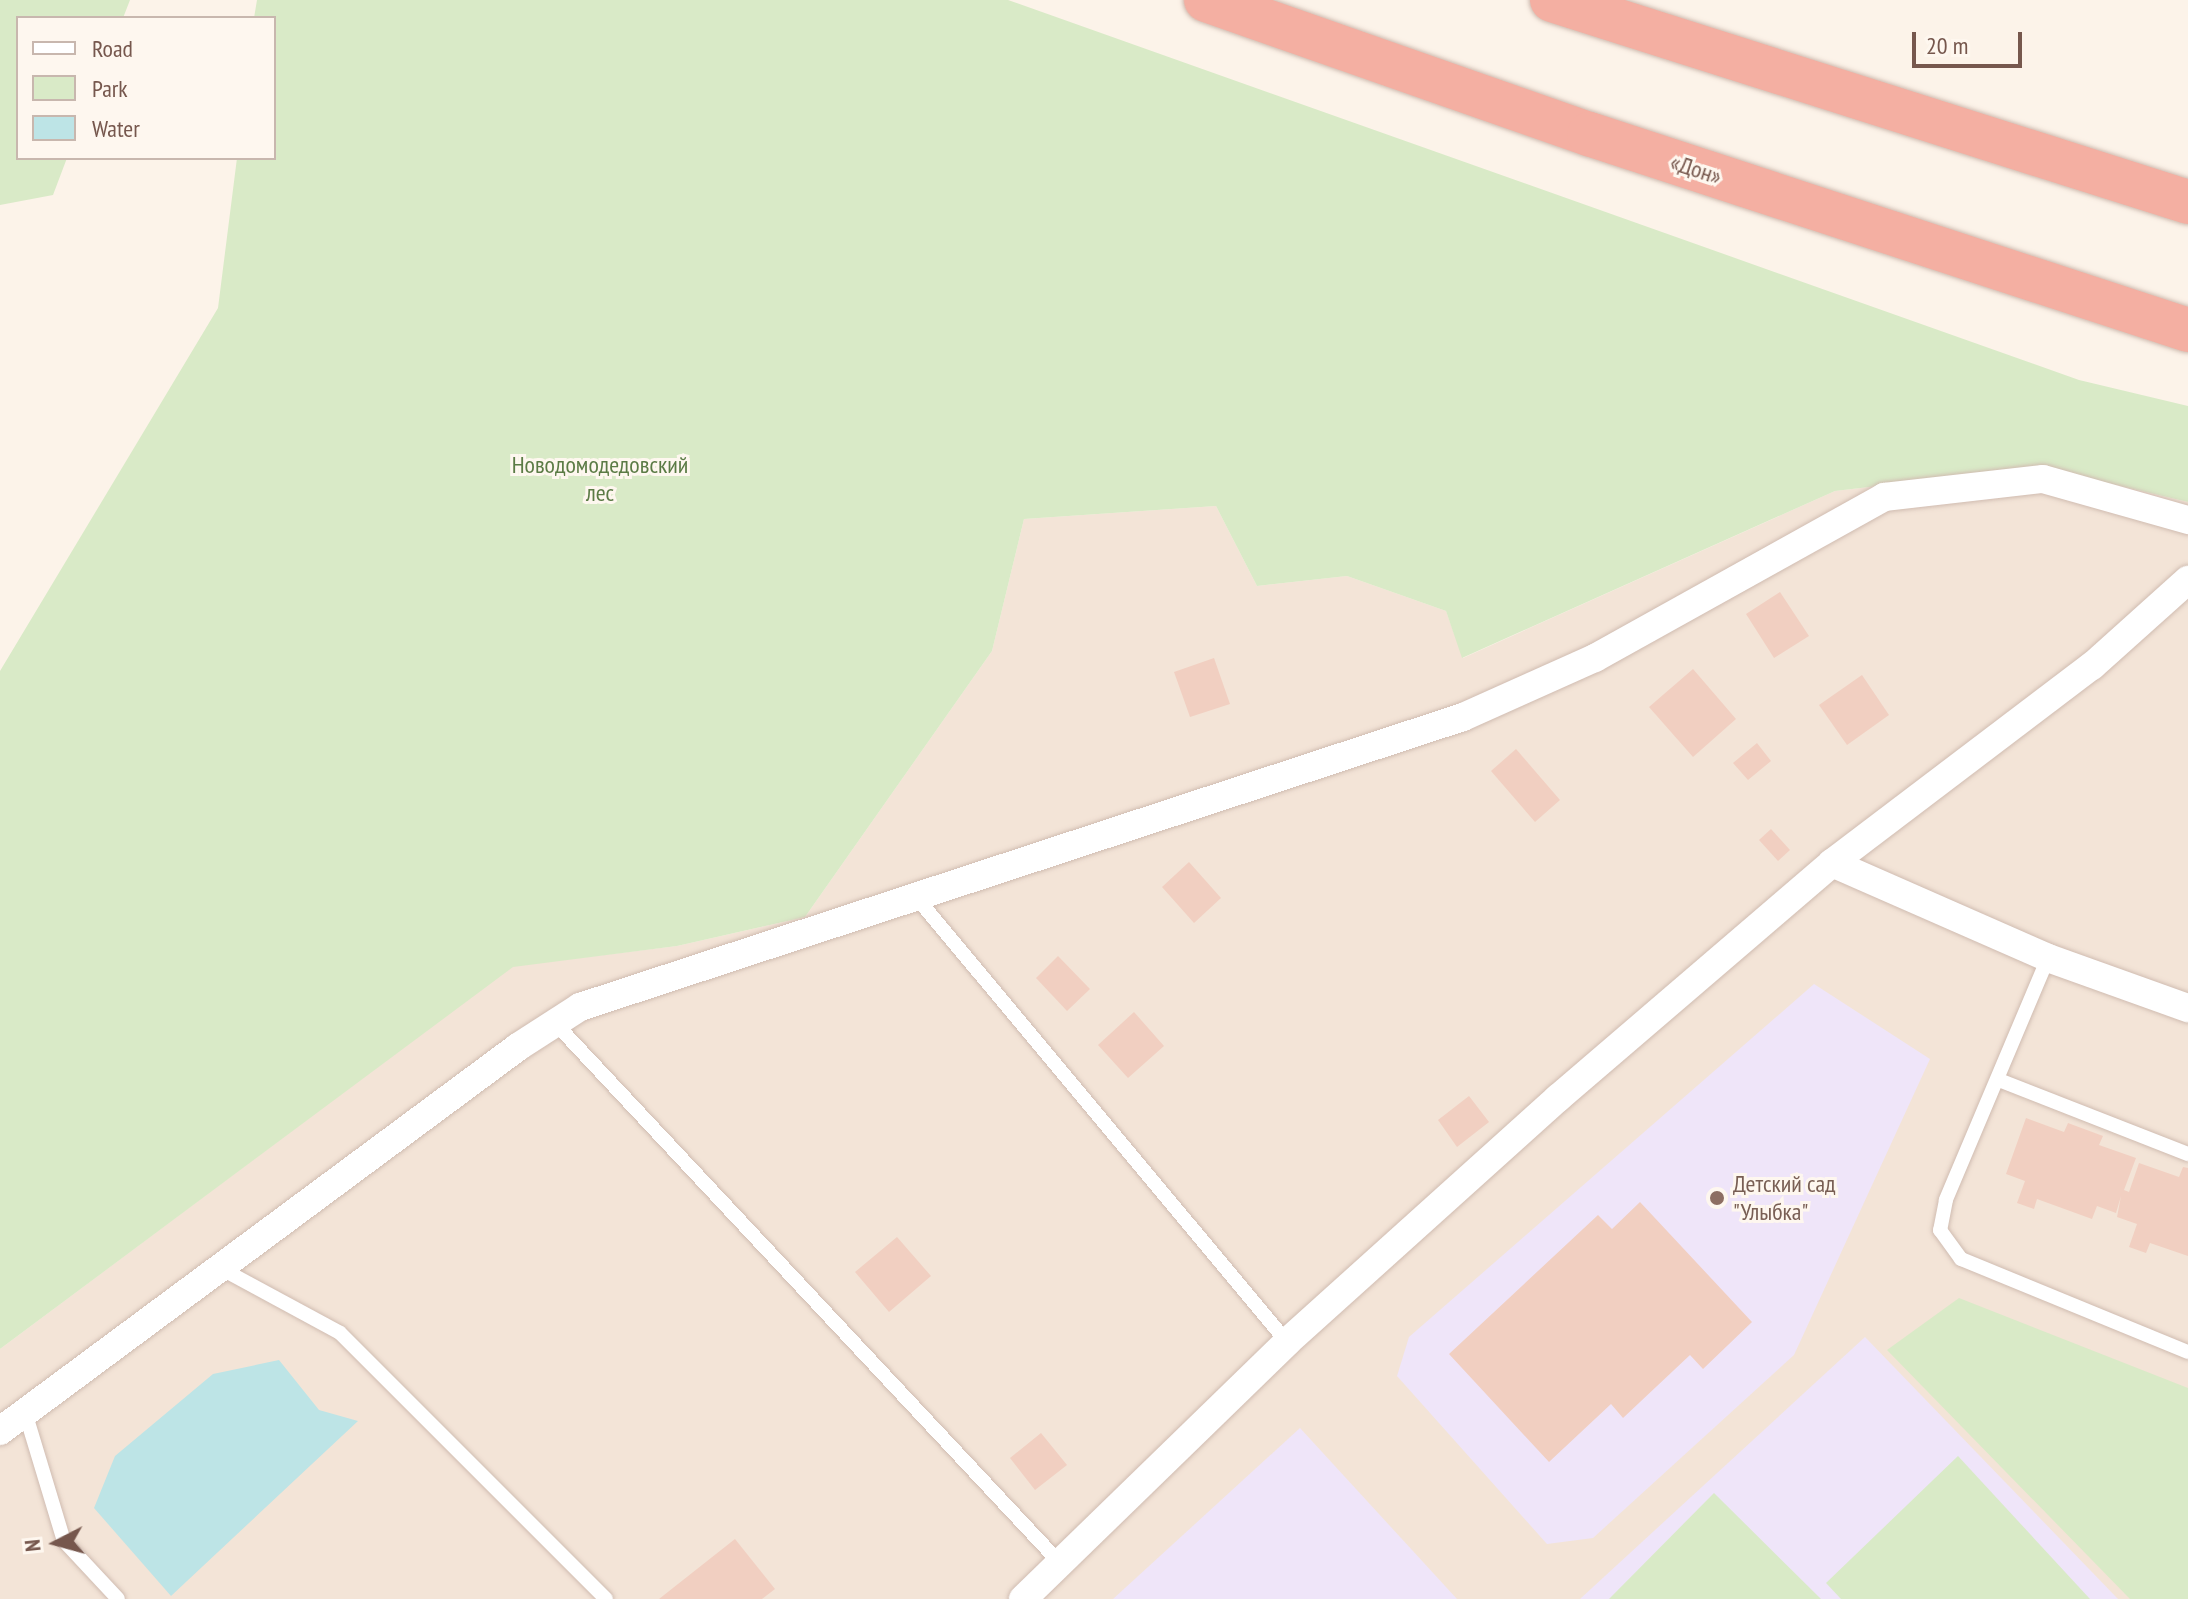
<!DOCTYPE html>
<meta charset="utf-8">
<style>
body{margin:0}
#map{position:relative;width:2188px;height:1599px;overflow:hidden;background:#fcf3e9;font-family:"PT Sans Narrow",sans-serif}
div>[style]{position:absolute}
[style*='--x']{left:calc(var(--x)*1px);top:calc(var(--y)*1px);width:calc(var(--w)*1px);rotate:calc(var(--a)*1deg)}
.residential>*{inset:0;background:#f3e4d7}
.education>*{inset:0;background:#efe5f9}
.green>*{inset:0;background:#d9eac7}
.water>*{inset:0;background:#bde4e6}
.building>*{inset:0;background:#f1cfc1}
.roads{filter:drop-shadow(0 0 2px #d0bcb1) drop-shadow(0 0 2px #d0bcb1)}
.service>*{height:14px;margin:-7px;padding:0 7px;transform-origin:7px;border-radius:7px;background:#fff}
.minor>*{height:28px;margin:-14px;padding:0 14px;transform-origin:14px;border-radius:14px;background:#fff}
.motorway>*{height:44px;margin:-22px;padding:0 22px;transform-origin:22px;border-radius:22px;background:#f4afa2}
.dots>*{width:22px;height:22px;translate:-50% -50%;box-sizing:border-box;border:4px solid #fef7ef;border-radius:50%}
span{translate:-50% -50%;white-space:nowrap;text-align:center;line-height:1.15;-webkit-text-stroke:6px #fef7ef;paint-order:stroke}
.street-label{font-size:24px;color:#76574d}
.park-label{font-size:24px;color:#5b7b45}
.education-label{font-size:24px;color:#785e54}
.left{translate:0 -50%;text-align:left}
.legend{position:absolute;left:16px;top:16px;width:260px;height:144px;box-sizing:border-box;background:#fef7ef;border:2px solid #c8b7ae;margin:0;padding:10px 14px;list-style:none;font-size:24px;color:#76574d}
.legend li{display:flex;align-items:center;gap:16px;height:40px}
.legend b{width:40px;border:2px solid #c8b7ae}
.north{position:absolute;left:16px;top:1503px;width:80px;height:80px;-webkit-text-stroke:6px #fef7ef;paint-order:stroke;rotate:264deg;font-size:22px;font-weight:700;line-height:32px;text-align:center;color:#76574d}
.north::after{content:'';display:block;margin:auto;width:28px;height:36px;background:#76574d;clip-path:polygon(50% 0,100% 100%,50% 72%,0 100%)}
.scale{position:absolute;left:1912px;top:32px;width:110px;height:36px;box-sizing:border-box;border:4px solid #76574d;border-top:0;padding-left:10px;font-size:24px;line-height:28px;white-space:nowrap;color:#76574d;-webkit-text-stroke:6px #fef7ef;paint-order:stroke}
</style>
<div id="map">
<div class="residential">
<i style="clip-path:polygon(2040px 467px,2188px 502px,2188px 1599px,0 1599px,0 1349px,513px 966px,677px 946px,805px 917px,992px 651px,1024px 519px,1216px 506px,1257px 586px,1347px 576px,1446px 611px,1463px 658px,1835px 491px)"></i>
</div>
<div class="education">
<i style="clip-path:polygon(1814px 984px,1930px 1059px,1794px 1355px,1593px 1538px,1547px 1544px,1397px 1376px,1409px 1337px)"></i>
<i style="clip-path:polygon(1865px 1337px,2118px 1599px,1580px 1599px)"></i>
<i style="clip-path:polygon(1300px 1428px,1457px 1599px,1113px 1599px)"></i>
</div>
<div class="green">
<i style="clip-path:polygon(0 0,130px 0,123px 18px,18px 18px,18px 158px,67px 158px,53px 195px,0 205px)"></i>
<i style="clip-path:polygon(257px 0,1008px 0,2079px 380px,2188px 406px,2188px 502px,2040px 467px,1835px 491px,1462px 658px,1446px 611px,1347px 576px,1257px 586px,1216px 506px,1024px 519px,992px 651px,805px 917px,677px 946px,513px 967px,0 1349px,0 671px,218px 308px,237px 158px,274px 158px,274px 18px,254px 18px)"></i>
<i style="clip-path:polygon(1959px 1298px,2188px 1388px,2188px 1599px,2130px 1599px,1887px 1350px)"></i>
<i style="clip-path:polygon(1958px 1456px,2090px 1599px,1841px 1599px,1826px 1583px)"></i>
<i style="clip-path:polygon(1714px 1493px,1821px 1599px,1609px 1599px)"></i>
</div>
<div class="water">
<i style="clip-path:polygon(279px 1360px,319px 1410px,358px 1421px,171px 1596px,94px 1508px,115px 1456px,213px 1374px)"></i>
</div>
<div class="building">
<i style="clip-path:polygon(1780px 592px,1809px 636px,1774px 658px,1746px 614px)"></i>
<i style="clip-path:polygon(1214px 658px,1230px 704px,1190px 717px,1174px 672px)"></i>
<i style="clip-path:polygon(1693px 669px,1736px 719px,1693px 757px,1649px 707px)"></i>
<i style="clip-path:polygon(1862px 675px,1889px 715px,1847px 745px,1819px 705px)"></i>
<i style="clip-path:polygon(1757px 743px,1771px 761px,1748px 780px,1733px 763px)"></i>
<i style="clip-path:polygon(1516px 749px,1560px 800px,1535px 822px,1491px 771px)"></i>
<i style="clip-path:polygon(1771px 829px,1790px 850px,1778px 861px,1759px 840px)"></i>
<i style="clip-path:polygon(1189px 862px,1221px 898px,1194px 923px,1162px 887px)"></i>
<i style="clip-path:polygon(1058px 956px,1090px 989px,1067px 1011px,1036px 978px)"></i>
<i style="clip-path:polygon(1134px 1012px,1164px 1046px,1128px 1078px,1098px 1045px)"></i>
<i style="clip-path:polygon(1469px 1096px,1489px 1122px,1457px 1147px,1438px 1120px)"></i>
<i style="clip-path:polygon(2026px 1118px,2064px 1132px,2068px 1123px,2103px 1136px,2099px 1145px,2136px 1158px,2124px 1190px,2129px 1192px,2139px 1163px,2179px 1177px,2183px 1167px,2188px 1168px,2188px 1256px,2150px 1243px,2146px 1253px,2129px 1247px,2137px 1224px,2117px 1217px,2121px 1196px,2116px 1213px,2097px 1206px,2092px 1219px,2037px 1199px,2034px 1209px,2017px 1203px,2025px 1181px,2006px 1174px)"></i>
<i style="clip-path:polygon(1640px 1202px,1752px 1322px,1703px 1369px,1690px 1355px,1623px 1418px,1611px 1404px,1549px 1462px,1449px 1354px,1598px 1215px,1612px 1229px)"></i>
<i style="clip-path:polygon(897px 1237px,931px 1276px,889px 1312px,855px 1272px)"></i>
<i style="clip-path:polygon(1041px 1433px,1067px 1465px,1035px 1490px,1010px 1458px)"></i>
<i style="clip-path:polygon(735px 1539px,775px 1589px,762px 1599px,659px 1599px)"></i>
</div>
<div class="roads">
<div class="service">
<i style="--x:916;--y:897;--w:579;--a:50.18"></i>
<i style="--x:2048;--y:958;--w:263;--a:112.9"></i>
<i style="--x:1946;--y:1200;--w:31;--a:101"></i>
<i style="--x:1940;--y:1230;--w:36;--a:54"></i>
<i style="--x:1961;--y:1259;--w:245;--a:22.3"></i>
<i style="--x:555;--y:1023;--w:738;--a:46.92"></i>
<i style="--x:1999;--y:1080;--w:203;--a:21.4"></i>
<i style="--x:220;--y:1268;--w:136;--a:28.4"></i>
<i style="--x:340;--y:1333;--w:376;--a:45"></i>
<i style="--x:25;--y:1412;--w:135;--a:73.2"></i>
<i style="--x:64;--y:1541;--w:79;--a:47"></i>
</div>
<div class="minor">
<i style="--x:1832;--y:863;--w:236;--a:23.7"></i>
<i style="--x:2048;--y:958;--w:149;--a:19.7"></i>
<i style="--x:0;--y:1431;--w:645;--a:-36.55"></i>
<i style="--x:518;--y:1047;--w:74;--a:-32.8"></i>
<i style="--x:580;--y:1007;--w:929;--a:-18.18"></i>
<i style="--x:1463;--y:717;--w:145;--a:-24.1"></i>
<i style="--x:1595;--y:658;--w:331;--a:-29.1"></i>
<i style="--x:1884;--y:497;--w:160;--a:-6.5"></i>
<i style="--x:2043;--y:479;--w:151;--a:15.8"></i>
<i style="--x:1023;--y:1599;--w:368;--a:-44.2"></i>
<i style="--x:1287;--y:1342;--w:365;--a:-42"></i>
<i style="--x:1558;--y:1098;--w:361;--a:-40.6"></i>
<i style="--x:1832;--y:863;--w:326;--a:-37.2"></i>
<i style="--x:2092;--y:666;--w:129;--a:-41.9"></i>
</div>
<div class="motorway">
<i style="--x:1206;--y:0;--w:406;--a:19.3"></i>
<i style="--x:1589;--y:134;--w:630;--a:18.12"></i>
<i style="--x:1552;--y:0;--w:667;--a:17.62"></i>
</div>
</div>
<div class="dots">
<i style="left:1717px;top:1198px;background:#8d6e63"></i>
</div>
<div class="street-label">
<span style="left:1696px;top:169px;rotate:18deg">«Дон»</span>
</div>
<div class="park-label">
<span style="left:600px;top:479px">Новодомодедовский<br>лес</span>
</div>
<div class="education-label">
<span class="left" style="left:1733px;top:1198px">Детский сад<br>"Улыбка"</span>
</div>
<ul class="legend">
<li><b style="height:10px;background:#fff"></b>Road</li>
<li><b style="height:22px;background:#d9eac7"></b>Park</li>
<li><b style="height:22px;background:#bde4e6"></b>Water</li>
</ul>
<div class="north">N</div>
<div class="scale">20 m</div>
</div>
